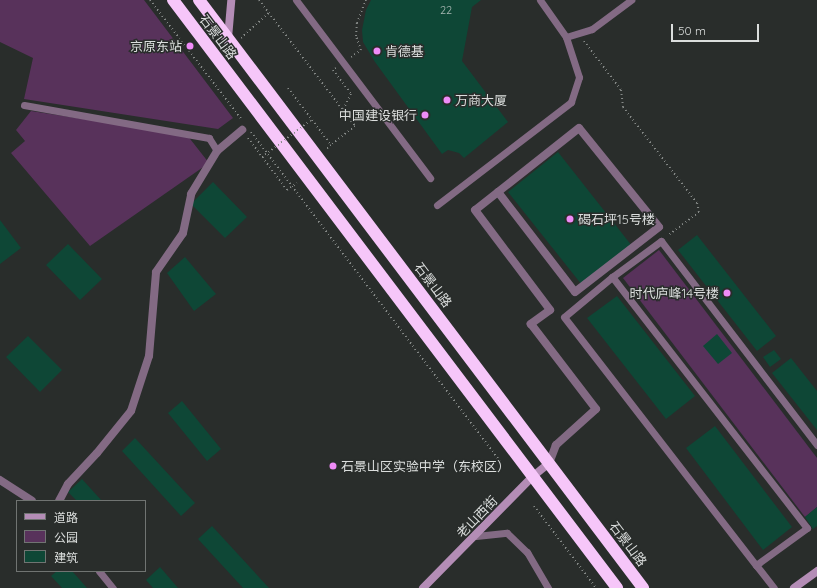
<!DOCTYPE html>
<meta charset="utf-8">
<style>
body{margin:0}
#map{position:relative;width:817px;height:588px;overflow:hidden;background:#292d2b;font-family:Quicksand,"Noto Sans SC",sans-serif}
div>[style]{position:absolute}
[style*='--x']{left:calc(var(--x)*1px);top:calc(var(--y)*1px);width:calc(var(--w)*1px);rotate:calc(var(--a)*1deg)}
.green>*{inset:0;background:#58325b}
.building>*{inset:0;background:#0e4736}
.path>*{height:2px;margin-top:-1px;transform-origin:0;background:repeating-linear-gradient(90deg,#858987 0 1px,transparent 0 4px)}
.lane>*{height:7px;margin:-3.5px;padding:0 3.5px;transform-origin:3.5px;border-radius:3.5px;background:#836a84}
.street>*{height:8px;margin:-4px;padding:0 4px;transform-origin:4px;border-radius:4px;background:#836a84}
.secondary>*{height:8px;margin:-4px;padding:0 4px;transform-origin:4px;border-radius:4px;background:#b48db6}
.highway>*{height:12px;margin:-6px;padding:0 6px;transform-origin:6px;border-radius:6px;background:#f6c6f9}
.path-bridge>*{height:2px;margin-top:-1px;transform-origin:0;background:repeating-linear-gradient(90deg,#858987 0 1px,transparent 0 4px)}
.dots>*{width:11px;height:11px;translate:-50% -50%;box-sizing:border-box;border:2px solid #292d2b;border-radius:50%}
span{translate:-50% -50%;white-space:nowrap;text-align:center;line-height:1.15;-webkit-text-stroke:3px #292d2b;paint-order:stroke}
.number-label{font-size:11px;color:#a8b8b3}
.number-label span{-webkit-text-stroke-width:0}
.street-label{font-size:13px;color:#dbdedd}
.poi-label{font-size:13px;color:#dbdedd}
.right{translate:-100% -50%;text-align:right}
.left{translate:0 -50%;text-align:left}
.legend{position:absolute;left:16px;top:500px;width:130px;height:72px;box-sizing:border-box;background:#292d2b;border:1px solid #707472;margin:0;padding:5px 7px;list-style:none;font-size:12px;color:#dbdedd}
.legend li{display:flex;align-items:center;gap:8px;height:20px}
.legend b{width:20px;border:1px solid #707472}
.scale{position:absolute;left:671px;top:24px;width:88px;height:18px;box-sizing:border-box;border:2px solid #dbdedd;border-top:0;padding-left:5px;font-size:12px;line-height:14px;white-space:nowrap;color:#dbdedd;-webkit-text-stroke:3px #292d2b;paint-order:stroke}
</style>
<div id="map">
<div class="green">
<i style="clip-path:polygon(0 0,144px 0,233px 118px,218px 129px,24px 99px,33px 58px,0 42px)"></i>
<i style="clip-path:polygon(31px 111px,187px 135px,209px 163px,90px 246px,11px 153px,25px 141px,16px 130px)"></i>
<i style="clip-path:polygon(659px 250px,817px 458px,817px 507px,805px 517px,623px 278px)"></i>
</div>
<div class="building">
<i style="clip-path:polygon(371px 0,481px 0,472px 7px,462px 61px,508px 122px,464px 158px,459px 153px,448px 150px,442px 154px,375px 62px,363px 42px,362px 30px,366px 10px)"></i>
<i style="clip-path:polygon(558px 152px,632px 246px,582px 285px,508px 192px)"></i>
<i style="clip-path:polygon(213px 182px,247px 217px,225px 238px,191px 204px)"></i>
<i style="clip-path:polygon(0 220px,21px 248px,0 264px)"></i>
<i style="clip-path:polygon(697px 235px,776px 336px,757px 351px,678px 250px)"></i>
<i style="clip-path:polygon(68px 244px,102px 279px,80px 300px,46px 265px)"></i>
<i style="clip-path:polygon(185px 257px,216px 294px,194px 311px,167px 273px)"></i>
<i style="clip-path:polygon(617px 296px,695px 396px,666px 419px,587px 318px)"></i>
<i style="clip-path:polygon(717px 334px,732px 353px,718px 364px,703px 346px)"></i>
<i style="clip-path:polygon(28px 336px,62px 370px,40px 392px,6px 357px)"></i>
<i style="clip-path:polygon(774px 350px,781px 359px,770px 367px,763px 357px)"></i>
<i style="clip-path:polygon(791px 358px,817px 391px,817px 430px,772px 373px)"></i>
<i style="clip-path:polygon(182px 401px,221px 449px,207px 461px,168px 413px)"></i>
<i style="clip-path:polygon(715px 426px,792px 527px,763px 550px,686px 448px)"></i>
<i style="clip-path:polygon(135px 438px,195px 503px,181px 516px,122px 451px)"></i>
<i style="clip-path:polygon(82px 479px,102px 501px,77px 501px,68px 492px)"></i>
<i style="clip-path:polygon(817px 507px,817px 526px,813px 529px,805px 517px)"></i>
<i style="clip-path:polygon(212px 526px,269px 588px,243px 588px,198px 539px)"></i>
<i style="clip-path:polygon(160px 567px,178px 588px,153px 588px,146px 580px)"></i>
<i style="clip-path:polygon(57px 571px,72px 571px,87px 588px,62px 588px,51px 576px)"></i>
</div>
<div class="path">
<i style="--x:150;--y:0;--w:151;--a:52.5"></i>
<i style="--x:259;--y:0;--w:158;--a:52.7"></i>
<i style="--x:355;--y:126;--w:31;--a:142"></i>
<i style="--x:241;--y:38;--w:38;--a:-42"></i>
<i style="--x:584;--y:41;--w:61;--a:52.9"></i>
<i style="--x:621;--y:90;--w:17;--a:83"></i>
<i style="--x:623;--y:107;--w:121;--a:52.4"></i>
<i style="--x:697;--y:203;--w:9;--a:77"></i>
<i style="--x:699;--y:212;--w:39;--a:143"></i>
<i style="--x:351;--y:57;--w:12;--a:-35"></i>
<i style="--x:361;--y:50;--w:15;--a:-110"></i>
<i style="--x:356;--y:36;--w:13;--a:-86"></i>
<i style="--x:357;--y:23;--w:25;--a:-69"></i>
<i style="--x:336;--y:68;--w:4;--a:146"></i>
<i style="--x:333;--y:70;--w:30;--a:53"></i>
<i style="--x:351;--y:94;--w:18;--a:117"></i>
<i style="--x:288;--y:88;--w:71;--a:53"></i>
<i style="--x:331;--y:145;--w:6;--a:141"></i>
<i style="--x:251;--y:132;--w:414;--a:52.9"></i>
<i style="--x:248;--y:138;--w:65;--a:53.1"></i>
<i style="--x:287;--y:190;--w:12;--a:-35"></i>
<i style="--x:534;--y:506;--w:103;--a:52.9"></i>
</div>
<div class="lane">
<i style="--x:296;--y:0;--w:223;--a:53"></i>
<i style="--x:540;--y:0;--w:45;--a:54.9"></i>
<i style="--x:566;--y:37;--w:27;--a:-17"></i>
<i style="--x:592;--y:29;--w:49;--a:-36.6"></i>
<i style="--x:24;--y:105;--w:188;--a:10.1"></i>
<i style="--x:209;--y:138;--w:15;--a:58"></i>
<i style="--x:437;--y:205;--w:169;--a:-37.5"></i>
<i style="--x:571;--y:102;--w:26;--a:-72"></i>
<i style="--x:579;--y:77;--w:42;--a:-108"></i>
<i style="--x:612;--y:277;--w:61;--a:-36.3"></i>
<i style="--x:661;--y:241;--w:257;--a:52.6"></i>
<i style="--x:476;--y:536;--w:31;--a:-6"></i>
<i style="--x:507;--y:533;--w:28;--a:44"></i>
<i style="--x:527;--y:552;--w:42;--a:59.7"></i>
<i style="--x:756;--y:565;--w:63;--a:-36"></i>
<i style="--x:807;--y:528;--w:318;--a:-127.8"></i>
<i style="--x:612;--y:277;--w:62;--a:140.2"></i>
<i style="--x:564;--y:317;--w:314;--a:52.3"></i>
<i style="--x:756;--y:565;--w:29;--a:52"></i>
<i style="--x:99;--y:571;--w:22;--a:51"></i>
</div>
<div class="street">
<i style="--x:498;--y:192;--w:126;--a:52.4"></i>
<i style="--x:575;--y:292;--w:106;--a:-37.7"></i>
<i style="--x:659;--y:227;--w:127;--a:-128.9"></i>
<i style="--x:579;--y:128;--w:132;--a:141.7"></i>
<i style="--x:475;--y:210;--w:125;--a:53.1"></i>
<i style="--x:550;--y:310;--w:24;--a:144"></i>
<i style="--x:531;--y:324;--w:107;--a:52.6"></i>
<i style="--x:596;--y:409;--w:54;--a:138"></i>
<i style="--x:556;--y:445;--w:19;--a:111"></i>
<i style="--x:0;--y:480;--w:38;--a:33"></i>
<i style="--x:59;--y:501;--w:19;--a:-62"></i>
<i style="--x:68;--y:484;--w:42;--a:-46.9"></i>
<i style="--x:97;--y:453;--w:54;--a:-51"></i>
<i style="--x:131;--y:411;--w:58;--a:-71.9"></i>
<i style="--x:149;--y:356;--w:84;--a:-85.2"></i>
<i style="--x:156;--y:272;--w:47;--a:-55.3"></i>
<i style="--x:183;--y:233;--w:40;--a:-78"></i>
<i style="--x:191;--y:194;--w:50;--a:-58.8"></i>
<i style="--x:217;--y:151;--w:33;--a:-40"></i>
</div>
<div class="secondary">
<i style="--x:228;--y:38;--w:38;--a:-85"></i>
<i style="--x:423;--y:588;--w:156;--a:-45.5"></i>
<i style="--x:532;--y:477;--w:22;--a:-39"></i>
<i style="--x:794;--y:588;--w:29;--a:-36"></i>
</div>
<div class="highway">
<i style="--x:173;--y:0;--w:737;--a:52.94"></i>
<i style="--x:199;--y:0;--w:737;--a:52.94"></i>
</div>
<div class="path-bridge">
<i style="--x:262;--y:157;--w:61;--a:-37.1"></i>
</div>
<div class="dots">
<i style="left:190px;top:46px;background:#ef8bf7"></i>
<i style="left:377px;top:51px;background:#ef8bf7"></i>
<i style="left:447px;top:100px;background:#ef8bf7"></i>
<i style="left:425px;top:115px;background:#ef8bf7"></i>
<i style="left:570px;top:219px;background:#ef8bf7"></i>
<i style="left:727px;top:293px;background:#ef8bf7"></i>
<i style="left:333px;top:466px;background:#ef8bf7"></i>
</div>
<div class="number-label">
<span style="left:446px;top:10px">22</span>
</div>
<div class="street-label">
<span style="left:218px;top:37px;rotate:53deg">石景山路</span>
<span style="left:433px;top:285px;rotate:53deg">石景山路</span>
<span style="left:477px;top:517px;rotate:-46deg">老山西街</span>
<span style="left:628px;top:544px;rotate:53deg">石景山路</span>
</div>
<div class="poi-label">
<span class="right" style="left:182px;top:46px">京原东站</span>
<span class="left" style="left:385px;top:51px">肯德基</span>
<span class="left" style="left:455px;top:100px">万商大厦</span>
<span class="right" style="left:417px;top:115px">中国建设银行</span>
<span class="left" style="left:578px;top:219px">碣石坪15号楼</span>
<span class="right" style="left:719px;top:293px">时代庐峰14号楼</span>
<span class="left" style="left:341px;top:466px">石景山区实验中学（东校区）</span>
</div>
<ul class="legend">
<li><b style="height:5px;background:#b48db6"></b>道路</li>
<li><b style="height:11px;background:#58325b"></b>公园</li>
<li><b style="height:11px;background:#0e4736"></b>建筑</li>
</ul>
<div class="scale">50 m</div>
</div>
